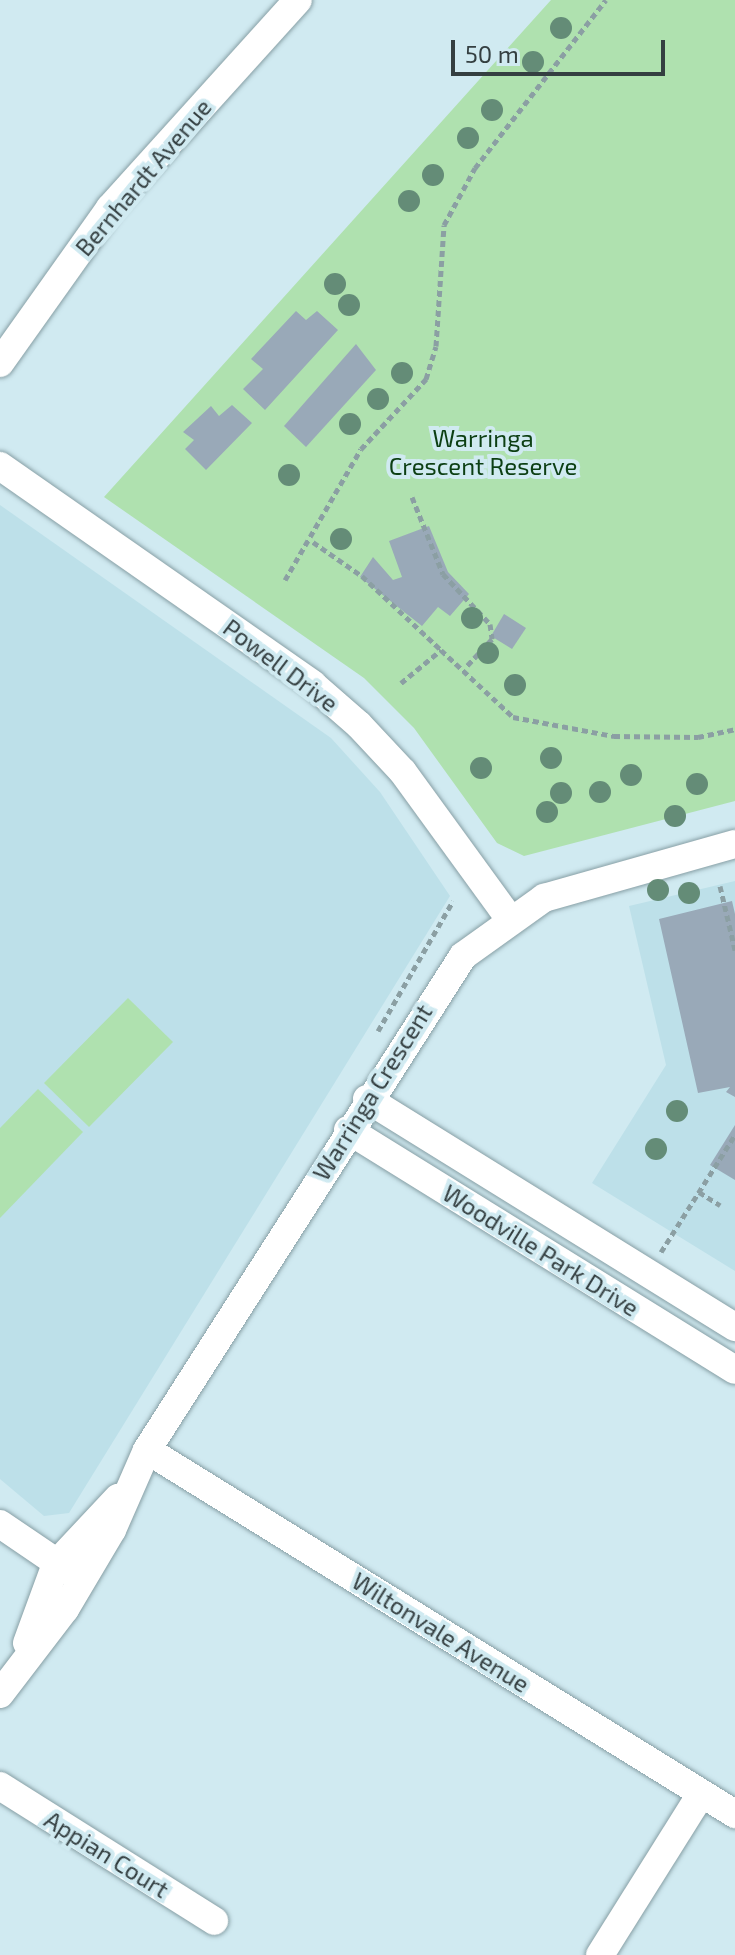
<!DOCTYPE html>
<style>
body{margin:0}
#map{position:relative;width:735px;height:1955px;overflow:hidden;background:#d0eaf1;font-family:"Exo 2",sans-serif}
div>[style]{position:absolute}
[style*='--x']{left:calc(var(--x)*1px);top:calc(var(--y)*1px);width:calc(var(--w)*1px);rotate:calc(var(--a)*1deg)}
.built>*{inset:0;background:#bde0e9}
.green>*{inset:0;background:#afe1af}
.building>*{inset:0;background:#99a9b8}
.path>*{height:5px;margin-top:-2.5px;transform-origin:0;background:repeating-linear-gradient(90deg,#8b9fa3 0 6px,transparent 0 10px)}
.roads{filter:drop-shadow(0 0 2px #879fa5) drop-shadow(0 0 2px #879fa5)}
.minor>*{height:28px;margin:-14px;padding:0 14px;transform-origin:14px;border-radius:14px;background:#fff}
.trees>*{width:22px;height:22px;margin:-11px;border-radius:50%;background:#648c77}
span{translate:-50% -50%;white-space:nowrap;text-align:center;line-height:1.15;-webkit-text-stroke:8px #d0eaf1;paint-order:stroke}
.street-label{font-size:24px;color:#343f41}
.park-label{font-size:24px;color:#0c3f13}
.scale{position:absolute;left:451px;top:40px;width:214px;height:36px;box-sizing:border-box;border:4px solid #343f41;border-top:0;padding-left:10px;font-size:24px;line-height:28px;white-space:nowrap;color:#343f41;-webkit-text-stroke:6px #d0eaf1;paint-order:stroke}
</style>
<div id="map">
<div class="built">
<i style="clip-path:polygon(0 505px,331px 738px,380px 792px,450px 896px,69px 1513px,44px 1516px,0 1479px)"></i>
<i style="clip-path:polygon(735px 881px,735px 1271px,592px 1183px,666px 1065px,629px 906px)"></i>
</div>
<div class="green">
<i style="clip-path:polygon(551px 0,735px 0,735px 801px,524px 856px,497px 843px,414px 728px,364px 678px,104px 497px)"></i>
<i style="clip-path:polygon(128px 998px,173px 1042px,89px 1127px,44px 1083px)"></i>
<i style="clip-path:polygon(38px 1089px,83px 1132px,0 1218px,0 1128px)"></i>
</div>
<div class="building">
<i style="clip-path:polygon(296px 311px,306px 320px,317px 311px,338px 330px,265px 410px,243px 389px,263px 369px,251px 359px)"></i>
<i style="clip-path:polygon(356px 344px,376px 370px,306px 447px,284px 426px)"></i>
<i style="clip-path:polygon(232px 405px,252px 423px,206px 470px,185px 449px,194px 440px,183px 432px,211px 406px,219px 416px)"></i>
<i style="clip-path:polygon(429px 526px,448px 572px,469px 594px,450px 616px,438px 607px,422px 626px,360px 577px,373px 557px,393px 580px,402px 577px,389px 541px)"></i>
<i style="clip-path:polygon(504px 614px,526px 628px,512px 649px,491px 636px)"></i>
<i style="clip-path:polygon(732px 901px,735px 914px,735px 1097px,726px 1092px,730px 1087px,698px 1093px,659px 919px)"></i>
<i style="clip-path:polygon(735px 1125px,735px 1180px,710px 1165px)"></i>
</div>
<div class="path">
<i style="--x:412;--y:497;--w:83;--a:68.1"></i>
<i style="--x:443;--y:574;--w:69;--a:46.8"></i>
<i style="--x:490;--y:624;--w:15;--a:82"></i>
<i style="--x:492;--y:639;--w:38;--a:133"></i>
<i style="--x:313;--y:542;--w:60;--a:34.8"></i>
<i style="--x:362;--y:576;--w:108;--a:43.1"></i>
<i style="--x:285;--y:580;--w:151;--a:-59.9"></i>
<i style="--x:361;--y:449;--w:96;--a:-47.1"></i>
<i style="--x:426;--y:379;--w:34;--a:-73"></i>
<i style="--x:436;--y:346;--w:121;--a:-86.2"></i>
<i style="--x:444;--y:225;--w:65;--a:-61.5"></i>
<i style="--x:475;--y:168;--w:213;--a:-52.1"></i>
<i style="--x:401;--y:683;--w:52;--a:-39.5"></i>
<i style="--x:441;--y:650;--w:98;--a:42.9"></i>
<i style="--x:513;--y:717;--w:103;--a:10.7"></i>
<i style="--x:614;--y:736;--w:84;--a:0.7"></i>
<i style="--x:698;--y:737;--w:38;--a:-12"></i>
<i style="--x:720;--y:886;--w:66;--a:76.8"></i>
<i style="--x:378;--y:1031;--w:150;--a:-60"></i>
<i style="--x:699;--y:1192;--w:25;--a:32"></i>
<i style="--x:661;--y:1252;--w:138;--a:-57.7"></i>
</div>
<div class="roads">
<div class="minor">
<i style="--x:0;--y:363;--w:190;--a:-54.6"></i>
<i style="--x:110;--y:208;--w:280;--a:-47.9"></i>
<i style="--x:0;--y:466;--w:381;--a:34.9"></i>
<i style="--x:312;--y:684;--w:62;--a:41.1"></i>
<i style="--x:359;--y:725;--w:64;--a:46.9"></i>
<i style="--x:403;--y:772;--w:180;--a:54"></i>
<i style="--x:367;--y:1099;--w:433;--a:31.8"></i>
<i style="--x:348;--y:1130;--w:455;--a:31.8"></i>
<i style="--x:147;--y:1450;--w:692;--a:31.76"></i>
<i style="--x:0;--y:1524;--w:87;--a:34.2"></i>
<i style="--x:27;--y:1643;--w:84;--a:-69.8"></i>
<i style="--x:56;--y:1564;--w:91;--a:-46.8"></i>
<i style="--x:0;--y:1694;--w:107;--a:-52.6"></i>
<i style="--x:65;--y:1609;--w:92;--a:-59.3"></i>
<i style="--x:112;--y:1530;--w:87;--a:-66.4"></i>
<i style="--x:147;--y:1450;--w:586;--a:-57.39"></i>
<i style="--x:463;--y:956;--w:100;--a:-35.6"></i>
<i style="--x:544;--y:898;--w:198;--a:-15.8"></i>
<i style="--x:0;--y:1786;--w:253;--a:32.2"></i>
<i style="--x:600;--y:1955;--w:190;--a:-57.9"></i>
</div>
</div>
<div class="trees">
<i style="left:561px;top:28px"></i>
<i style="left:533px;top:62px"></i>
<i style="left:492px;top:110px"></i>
<i style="left:468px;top:138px"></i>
<i style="left:433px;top:175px"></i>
<i style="left:409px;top:201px"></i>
<i style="left:335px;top:284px"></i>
<i style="left:349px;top:305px"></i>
<i style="left:402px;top:373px"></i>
<i style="left:378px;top:399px"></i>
<i style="left:350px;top:424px"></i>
<i style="left:289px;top:475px"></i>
<i style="left:341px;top:539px"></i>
<i style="left:472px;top:618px"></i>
<i style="left:488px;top:653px"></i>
<i style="left:515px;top:685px"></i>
<i style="left:551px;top:758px"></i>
<i style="left:481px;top:768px"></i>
<i style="left:631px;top:775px"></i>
<i style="left:697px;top:784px"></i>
<i style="left:600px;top:792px"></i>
<i style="left:561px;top:793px"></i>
<i style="left:547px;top:812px"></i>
<i style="left:675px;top:816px"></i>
<i style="left:658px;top:890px"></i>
<i style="left:689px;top:893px"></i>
<i style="left:677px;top:1111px"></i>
<i style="left:656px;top:1149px"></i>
</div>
<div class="street-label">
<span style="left:143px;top:177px;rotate:-50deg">Bernhardt Avenue</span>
<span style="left:281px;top:665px;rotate:37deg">Powell Drive</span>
<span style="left:372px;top:1092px;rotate:-58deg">Warringa Crescent</span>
<span style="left:541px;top:1250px;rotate:32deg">Woodville Park Drive</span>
<span style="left:441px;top:1632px;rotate:32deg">Wiltonvale Avenue</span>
<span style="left:107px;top:1854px;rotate:32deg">Appian Court</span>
</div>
<div class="park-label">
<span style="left:483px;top:452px">Warringa<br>Crescent Reserve</span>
</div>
<div class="scale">50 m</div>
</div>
